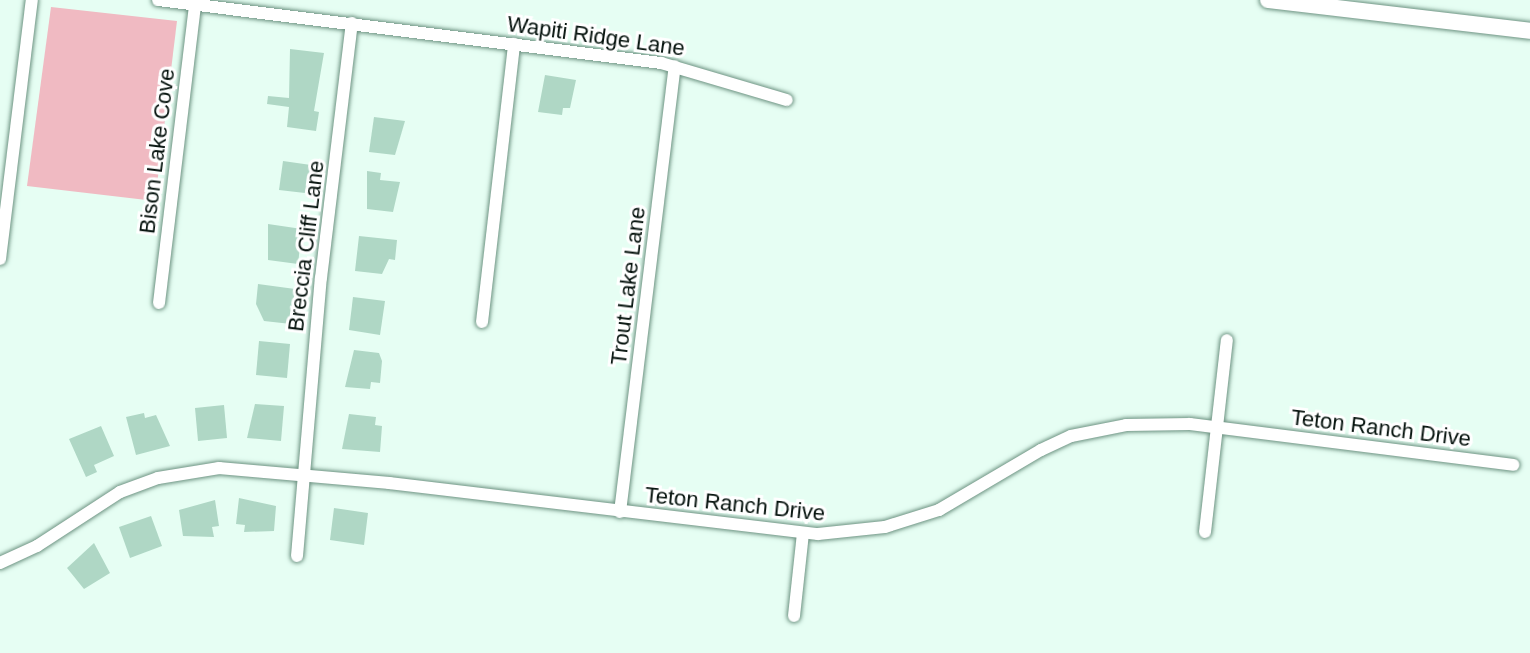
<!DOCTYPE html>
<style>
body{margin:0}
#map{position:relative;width:1530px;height:653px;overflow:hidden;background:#e6fef3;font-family:Arial,sans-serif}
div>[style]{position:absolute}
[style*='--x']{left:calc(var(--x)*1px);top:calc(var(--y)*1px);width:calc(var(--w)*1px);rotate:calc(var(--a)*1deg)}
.green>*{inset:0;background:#f0bac2}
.building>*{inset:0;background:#afd7c5}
.roads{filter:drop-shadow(0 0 2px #6d9382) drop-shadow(0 0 2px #6d9382)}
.minor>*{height:12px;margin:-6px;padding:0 6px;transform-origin:6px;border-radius:6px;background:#fff}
.tertiary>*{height:16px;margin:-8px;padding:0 8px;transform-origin:8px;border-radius:8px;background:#fff}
span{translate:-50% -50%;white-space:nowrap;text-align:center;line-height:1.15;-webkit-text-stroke:6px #fff;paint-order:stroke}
.street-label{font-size:22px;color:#04110c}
</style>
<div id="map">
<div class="green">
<i style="clip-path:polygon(51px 7px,177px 21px,155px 201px,27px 186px)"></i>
</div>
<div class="building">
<i style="clip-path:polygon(290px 49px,324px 53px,314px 111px,319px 112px,316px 131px,287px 127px,289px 107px,267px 104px,268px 96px,289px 98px)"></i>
<i style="clip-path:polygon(545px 75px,576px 80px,570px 108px,563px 108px,562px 115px,538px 112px)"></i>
<i style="clip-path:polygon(374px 117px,405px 121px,395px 155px,369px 152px)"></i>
<i style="clip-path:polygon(283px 161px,311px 165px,305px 193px,279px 190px)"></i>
<i style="clip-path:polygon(367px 171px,381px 173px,380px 180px,400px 182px,393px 212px,367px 209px)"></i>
<i style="clip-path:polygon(268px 224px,302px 229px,298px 264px,268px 260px)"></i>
<i style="clip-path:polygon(359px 236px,397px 240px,395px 260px,389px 259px,382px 274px,355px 271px)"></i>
<i style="clip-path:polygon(258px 284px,295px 289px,291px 324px,264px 321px,256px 304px)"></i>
<i style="clip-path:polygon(353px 297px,385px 301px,380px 335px,349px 330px)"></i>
<i style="clip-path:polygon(259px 341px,290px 344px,287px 378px,256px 375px)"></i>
<i style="clip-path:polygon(354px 350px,379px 353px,382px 361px,380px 383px,371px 382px,370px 389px,345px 387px)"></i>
<i style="clip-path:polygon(255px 404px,284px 406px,281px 441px,247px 438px)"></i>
<i style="clip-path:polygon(224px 405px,227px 438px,198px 441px,195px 408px)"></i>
<i style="clip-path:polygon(144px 413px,145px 418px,156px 415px,170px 446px,136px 455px,126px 417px)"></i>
<i style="clip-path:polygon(349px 414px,376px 417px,375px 425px,382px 426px,380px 452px,342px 449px)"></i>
<i style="clip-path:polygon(101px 426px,114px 456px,94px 465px,97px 472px,86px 477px,69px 439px)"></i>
<i style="clip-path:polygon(239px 498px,276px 506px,274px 531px,244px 532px,245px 525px,236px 524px)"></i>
<i style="clip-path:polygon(215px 500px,219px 526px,212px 527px,214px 537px,183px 536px,179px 510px)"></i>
<i style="clip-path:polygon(334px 508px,368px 513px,364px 545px,330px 540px)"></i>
<i style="clip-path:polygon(151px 516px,162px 546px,130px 558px,119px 527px)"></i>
<i style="clip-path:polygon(94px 543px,110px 573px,84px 589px,67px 568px)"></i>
</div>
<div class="roads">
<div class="minor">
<i style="--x:158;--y:0;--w:507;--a:7.14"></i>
<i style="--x:661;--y:63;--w:131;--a:16.4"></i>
<i style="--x:0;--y:259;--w:261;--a:-83"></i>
<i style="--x:159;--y:303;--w:301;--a:-83.1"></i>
<i style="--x:482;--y:322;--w:280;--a:-83.4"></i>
<i style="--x:620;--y:512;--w:449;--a:-83"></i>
<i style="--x:1205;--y:532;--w:193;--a:-83.5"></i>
<i style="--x:297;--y:556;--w:279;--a:-85.1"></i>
<i style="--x:321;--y:278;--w:257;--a:-83.1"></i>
<i style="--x:0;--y:563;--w:41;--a:-24.7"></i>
<i style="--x:37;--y:546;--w:99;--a:-33"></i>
<i style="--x:120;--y:492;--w:40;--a:-20.2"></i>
<i style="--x:158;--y:478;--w:62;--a:-9.3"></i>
<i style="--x:219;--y:468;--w:171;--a:5"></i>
<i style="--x:389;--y:483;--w:432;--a:6.8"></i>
<i style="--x:818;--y:534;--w:67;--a:-6"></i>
<i style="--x:885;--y:527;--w:57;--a:-17.5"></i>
<i style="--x:939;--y:510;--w:118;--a:-30.5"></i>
<i style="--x:1041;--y:450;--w:33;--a:-25"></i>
<i style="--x:1071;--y:436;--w:56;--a:-11.3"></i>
<i style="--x:1126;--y:425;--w:64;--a:-0.9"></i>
<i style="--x:1190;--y:424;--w:326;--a:7.2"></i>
<i style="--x:794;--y:616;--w:83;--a:-83.8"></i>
</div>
<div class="tertiary">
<i style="--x:1268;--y:0;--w:264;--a:6.7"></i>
</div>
</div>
<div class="street-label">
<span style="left:596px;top:36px;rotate:8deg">Wapiti Ridge Lane</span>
<span style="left:157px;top:151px;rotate:-83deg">Bison Lake Cove</span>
<span style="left:306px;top:246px;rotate:-83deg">Breccia Cliff Lane</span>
<span style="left:628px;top:286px;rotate:-83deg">Trout Lake Lane</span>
<span style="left:1381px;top:428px;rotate:7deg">Teton Ranch Drive</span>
<span style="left:735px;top:504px;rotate:6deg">Teton Ranch Drive</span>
</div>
</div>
